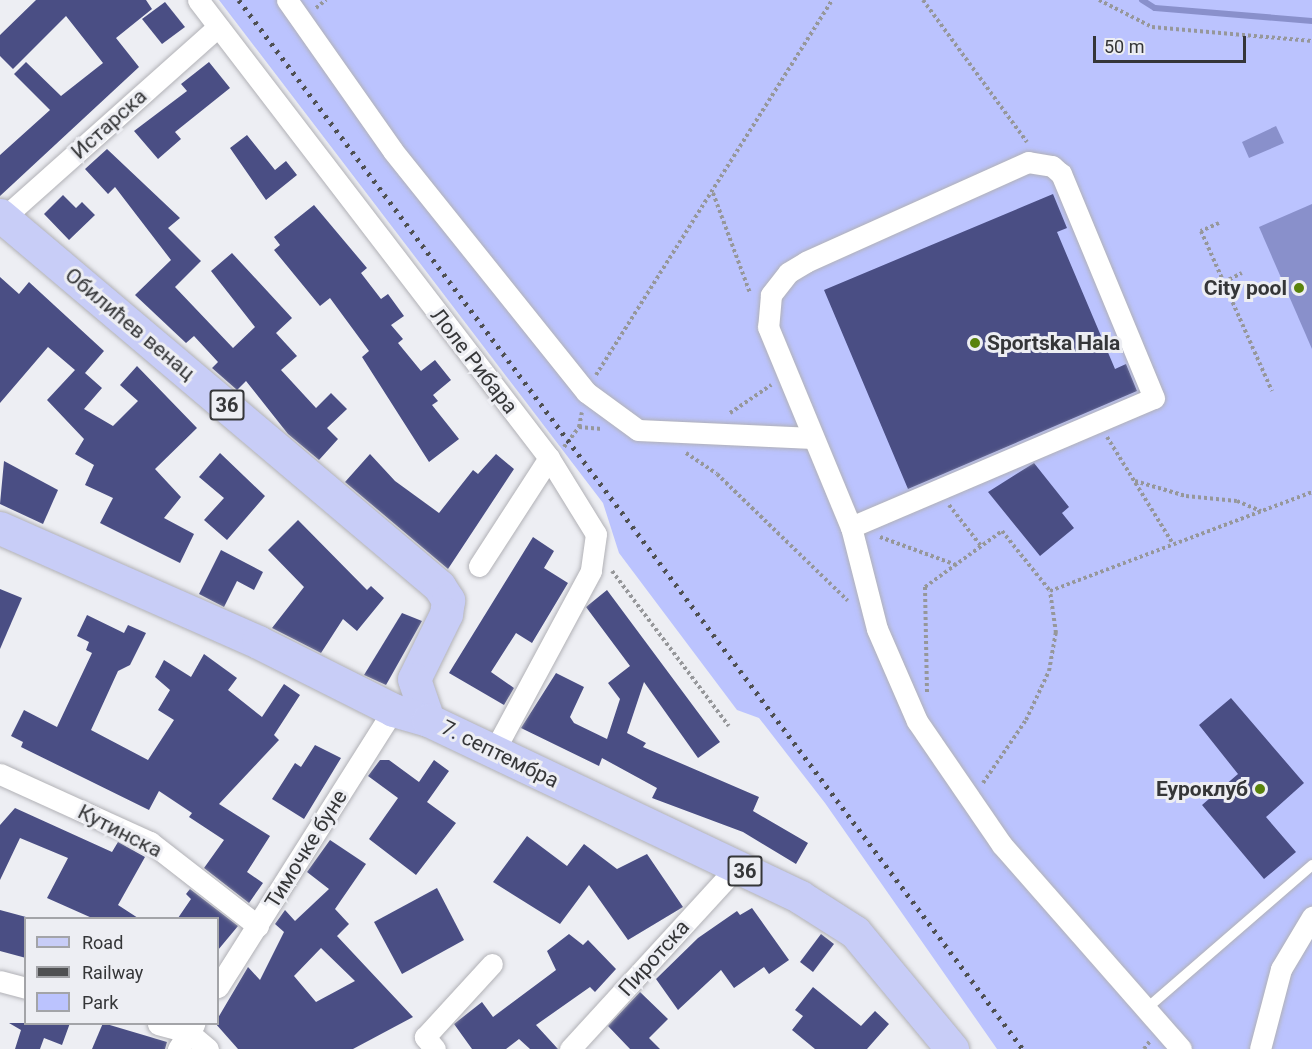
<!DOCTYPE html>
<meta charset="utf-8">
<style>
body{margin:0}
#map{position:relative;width:1312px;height:1049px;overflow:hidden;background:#edeef3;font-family:Roboto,sans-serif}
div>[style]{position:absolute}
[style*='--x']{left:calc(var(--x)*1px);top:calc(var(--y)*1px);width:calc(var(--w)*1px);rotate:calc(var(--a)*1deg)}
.green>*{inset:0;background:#bbc3fe}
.water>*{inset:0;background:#8990cb}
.stream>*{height:6px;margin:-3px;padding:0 3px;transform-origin:3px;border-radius:3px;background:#8990cb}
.building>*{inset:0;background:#4a4e84}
.path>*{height:4px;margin-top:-2px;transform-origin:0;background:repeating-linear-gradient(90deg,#96979a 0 3px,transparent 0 6px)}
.roads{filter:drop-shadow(0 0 2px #b1b1b6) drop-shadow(0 0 2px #b1b1b6)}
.service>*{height:10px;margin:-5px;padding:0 5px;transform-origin:5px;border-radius:5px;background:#fff}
.minor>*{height:21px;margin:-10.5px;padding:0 10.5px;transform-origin:10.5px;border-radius:10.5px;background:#fff}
.primary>*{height:33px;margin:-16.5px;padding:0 16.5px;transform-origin:16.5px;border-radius:16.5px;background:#c8cdf7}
.rail>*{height:4.5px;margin-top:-2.25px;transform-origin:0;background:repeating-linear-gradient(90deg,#4f5052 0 3px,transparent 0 9px)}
.dots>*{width:16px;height:16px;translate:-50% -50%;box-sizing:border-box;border:3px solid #edeef3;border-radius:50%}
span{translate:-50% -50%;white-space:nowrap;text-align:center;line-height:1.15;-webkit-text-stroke:6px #edeef3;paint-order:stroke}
.shield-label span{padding:2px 4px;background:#edeef3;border:2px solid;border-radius:4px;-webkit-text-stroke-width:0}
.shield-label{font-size:20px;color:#353638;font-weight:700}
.street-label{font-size:21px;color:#353638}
.poi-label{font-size:21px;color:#353638;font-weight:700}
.right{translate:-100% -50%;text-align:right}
.left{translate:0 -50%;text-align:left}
.legend{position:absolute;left:24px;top:917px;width:195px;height:108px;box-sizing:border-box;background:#edeef3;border:2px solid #a3a4a8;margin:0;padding:8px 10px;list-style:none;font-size:18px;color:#353638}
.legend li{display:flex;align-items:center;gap:12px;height:30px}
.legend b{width:30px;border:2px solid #a3a4a8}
.scale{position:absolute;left:1093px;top:36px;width:153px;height:27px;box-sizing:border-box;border:3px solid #353638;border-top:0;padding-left:8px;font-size:18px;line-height:21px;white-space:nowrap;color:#353638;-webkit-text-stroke:4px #edeef3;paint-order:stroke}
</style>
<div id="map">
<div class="green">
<i style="clip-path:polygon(219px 0,1312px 0,1312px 1049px,997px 1049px,825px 803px,759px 718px,737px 710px,619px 553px,603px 503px)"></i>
</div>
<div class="water">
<i style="clip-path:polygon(1276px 126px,1284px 143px,1249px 158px,1242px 142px)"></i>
<i style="clip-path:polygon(1312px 204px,1312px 349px,1259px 227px)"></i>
</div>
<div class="stream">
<i style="--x:1142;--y:0;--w:15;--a:32"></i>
<i style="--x:1155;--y:8;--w:158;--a:4.7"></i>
</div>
<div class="building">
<i style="clip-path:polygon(36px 0,146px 0,152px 9px,116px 38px,139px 67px,0 196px,0 155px,50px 110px,14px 74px,26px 62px,61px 96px,103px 63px,66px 16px,13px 69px,0 56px,0 35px)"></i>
<i style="clip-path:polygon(165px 2px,185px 27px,162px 44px,142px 19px)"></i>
<i style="clip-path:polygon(209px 62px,230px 88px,175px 132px,181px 139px,158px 159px,134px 131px,187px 91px,181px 84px)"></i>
<i style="clip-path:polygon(247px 135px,275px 170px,286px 161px,297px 175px,266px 200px,230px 148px)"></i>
<i style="clip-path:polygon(107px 149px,180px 218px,168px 228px,201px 261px,175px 287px,233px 348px,255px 327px,211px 271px,232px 253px,292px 318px,276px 333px,297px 356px,281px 370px,316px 408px,331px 393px,347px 409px,327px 428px,338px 439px,319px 460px,288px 434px,246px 381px,237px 390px,212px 368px,218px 362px,194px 336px,186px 343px,135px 295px,171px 260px,115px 187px,108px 194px,85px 169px)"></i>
<i style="clip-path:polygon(1053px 194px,1067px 228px,1057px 232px,1115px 369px,1126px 364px,1137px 391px,908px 489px,824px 290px)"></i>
<i style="clip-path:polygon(63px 195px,76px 208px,82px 202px,95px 215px,69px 240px,44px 214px)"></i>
<i style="clip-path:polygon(314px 205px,367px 268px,361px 273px,381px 299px,388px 294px,404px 316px,391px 325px,403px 339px,398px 343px,421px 371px,435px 360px,451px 380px,433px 395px,438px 401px,432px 405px,459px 439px,429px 462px,362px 357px,369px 351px,330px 298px,320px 306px,274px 250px,280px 245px,274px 237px)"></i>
<i style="clip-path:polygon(0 277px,19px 294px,29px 282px,104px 351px,85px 373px,102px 388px,84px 409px,113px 426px,138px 401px,120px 385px,137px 366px,197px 428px,155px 469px,181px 497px,164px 518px,194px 534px,180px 563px,100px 523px,113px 498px,85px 485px,94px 465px,75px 454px,84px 439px,47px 400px,75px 370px,48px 347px,0 403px)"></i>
<i style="clip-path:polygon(220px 453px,265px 496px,227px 540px,204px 520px,224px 498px,199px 477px)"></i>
<i style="clip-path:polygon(370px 454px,395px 481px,439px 513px,473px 470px,478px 474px,496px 454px,514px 469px,448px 569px,345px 482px)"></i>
<i style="clip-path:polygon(4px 461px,58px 490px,43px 524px,0 504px)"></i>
<i style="clip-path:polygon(1034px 463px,1069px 507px,1062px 513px,1074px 528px,1040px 556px,988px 492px)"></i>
<i style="clip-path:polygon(298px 520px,367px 590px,371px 586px,384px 598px,357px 631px,343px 619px,321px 653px,272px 628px,304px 587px,268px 550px)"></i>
<i style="clip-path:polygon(533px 537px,554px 551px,544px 568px,568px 583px,532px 643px,516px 633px,491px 672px,514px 688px,504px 705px,449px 673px)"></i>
<i style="clip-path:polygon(221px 550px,263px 572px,254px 590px,237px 581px,224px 607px,199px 594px)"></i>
<i style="clip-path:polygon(0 589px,22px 598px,0 649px)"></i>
<i style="clip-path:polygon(607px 590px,720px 742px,698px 758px,644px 682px,627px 733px,646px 743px,643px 747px,759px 797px,753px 811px,808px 843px,796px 864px,743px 832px,652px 798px,657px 788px,602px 758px,599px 766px,521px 728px,556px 673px,584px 687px,570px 717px,574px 723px,607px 739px,620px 699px,608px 683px,630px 666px,586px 607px)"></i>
<i style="clip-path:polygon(402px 613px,422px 621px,386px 685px,364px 675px)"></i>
<i style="clip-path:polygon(87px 615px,124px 633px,128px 625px,146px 633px,130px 665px,118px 671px,91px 730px,148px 760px,174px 720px,158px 710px,170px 690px,155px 677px,164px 660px,191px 677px,204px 654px,237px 678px,228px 690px,262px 717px,284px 684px,300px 695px,274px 735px,279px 740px,219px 804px,270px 836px,247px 872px,263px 883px,249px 903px,204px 868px,224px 840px,189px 817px,192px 813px,159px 791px,149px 810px,21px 747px,23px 742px,11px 736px,24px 710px,57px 727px,92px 653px,86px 650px,89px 642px,77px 636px)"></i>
<i style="clip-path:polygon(1231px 698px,1304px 783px,1266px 817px,1296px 852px,1264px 879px,1202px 805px,1238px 774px,1199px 725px)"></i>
<i style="clip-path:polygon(315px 745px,341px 758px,304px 819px,272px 799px,295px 763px,301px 767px)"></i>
<i style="clip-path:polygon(380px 760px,389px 760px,419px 782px,434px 760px,449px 771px,427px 802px,456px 823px,416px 875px,369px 839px,398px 798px,368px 776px)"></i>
<i style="clip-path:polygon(15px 808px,112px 852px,118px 842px,145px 857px,118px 905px,138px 918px,92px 918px,47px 898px,68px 858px,20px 838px,0 880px,0 825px)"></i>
<i style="clip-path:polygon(527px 836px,567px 866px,584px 844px,617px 869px,647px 854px,683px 907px,628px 940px,589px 885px,560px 924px,493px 882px)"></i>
<i style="clip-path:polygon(evenodd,330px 840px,366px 864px,335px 909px,349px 924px,337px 936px,413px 1017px,353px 1049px,238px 1049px,215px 1023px,248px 967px,260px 980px,284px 932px,275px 924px,285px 910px,295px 921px,329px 889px,307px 872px,330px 840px,321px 948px,355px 981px,316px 1002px,294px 976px,321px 948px)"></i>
<i style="clip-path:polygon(437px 888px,464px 940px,402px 974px,374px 922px)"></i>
<i style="clip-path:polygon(190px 889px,238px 926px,218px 950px,218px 918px,178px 918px,191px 899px,186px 894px)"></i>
<i style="clip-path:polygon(752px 908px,789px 960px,769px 974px,764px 967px,734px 988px,721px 970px,678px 1010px,656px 979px,698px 938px,737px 911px,740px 915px)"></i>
<i style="clip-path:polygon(0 910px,26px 917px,26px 958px,0 951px)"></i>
<i style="clip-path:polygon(569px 934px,583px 945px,588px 940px,616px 969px,595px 992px,590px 987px,536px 1025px,558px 1049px,530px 1049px,519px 1039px,506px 1049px,472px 1049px,454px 1024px,482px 1002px,493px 1017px,556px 970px,547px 951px)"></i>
<i style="clip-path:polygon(821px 934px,834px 944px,813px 972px,800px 962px)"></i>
<i style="clip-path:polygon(813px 987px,861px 1026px,875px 1011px,889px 1024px,867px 1049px,815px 1049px,792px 1030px,803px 1016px,795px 1010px)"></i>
<i style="clip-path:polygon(640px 992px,668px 1019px,649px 1038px,660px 1049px,630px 1049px,608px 1026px)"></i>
<i style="clip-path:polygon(9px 1023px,70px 1023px,62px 1045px,44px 1038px,40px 1049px,15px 1049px,21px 1030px)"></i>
<i style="clip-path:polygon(103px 1023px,167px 1042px,165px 1049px,92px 1049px)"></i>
</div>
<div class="path">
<i style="--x:923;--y:0;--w:176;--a:53.8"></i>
<i style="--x:1099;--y:0;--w:59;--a:27"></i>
<i style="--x:1152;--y:27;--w:161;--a:5"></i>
<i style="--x:316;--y:8;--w:13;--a:-39"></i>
<i style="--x:713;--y:193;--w:107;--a:69.7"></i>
<i style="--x:1219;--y:223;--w:20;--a:156"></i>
<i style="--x:1201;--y:231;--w:175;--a:66.1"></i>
<i style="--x:1224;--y:282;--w:20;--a:-27"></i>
<i style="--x:596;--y:375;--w:443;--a:-57.8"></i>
<i style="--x:730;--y:413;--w:50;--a:-34.3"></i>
<i style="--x:579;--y:427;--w:23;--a:5"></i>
<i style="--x:1107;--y:437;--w:126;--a:58.3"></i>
<i style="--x:564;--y:447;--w:25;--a:-53"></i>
<i style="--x:579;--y:427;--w:15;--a:-79"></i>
<i style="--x:686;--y:453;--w:37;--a:34"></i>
<i style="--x:717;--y:474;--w:182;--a:44.1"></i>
<i style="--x:1135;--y:481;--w:53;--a:16.4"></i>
<i style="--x:1186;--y:496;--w:51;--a:5.6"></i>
<i style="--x:1237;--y:501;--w:26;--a:23"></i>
<i style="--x:949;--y:505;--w:52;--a:52"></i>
<i style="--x:880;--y:537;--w:81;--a:20.2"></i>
<i style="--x:612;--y:571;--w:194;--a:53"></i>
<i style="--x:927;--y:692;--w:105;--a:-91.1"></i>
<i style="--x:925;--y:587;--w:95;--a:-36"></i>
<i style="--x:1002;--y:531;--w:77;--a:51.3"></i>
<i style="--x:1050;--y:591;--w:280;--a:-20.7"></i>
<i style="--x:983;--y:783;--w:76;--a:-55.7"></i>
<i style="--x:1026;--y:720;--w:54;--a:-64.9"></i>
<i style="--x:1049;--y:671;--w:39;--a:-80"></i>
<i style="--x:1056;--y:633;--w:42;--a:-98.1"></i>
<i style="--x:1144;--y:1049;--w:10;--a:-53"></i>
</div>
<div class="roads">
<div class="service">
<i style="--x:1146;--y:1009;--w:220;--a:-40.9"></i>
</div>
<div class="minor">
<i style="--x:198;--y:0;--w:577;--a:52.53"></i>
<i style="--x:549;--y:458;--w:89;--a:58.3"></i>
<i style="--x:596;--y:534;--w:37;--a:98"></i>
<i style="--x:591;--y:571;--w:204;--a:118.3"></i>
<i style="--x:287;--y:0;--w:184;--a:54.9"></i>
<i style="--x:393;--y:151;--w:309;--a:51.3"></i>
<i style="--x:586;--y:392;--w:64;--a:36.2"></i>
<i style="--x:638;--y:430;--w:175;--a:2.6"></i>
<i style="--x:0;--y:221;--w:292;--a:-41.7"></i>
<i style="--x:851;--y:527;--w:329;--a:-23.1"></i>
<i style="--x:1154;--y:398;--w:243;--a:-112.5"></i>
<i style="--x:1061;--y:174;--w:12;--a:-138"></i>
<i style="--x:1052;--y:166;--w:24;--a:-171"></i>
<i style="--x:1028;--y:162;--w:243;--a:155.8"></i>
<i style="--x:806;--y:262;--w:21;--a:149"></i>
<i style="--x:788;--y:273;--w:28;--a:128"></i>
<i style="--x:771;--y:295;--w:32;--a:95"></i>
<i style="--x:768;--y:327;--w:217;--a:67.5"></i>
<i style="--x:851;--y:527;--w:105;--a:75.7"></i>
<i style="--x:877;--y:629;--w:100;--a:66.5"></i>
<i style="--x:917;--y:721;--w:150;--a:55.6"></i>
<i style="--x:1002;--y:845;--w:271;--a:48.7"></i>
<i style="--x:479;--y:566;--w:129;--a:-57.1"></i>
<i style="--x:0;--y:774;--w:165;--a:24.4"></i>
<i style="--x:150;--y:842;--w:137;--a:37.9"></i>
<i style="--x:0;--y:981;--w:27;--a:15"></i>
<i style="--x:218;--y:987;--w:328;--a:-57.7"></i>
<i style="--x:158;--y:1024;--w:31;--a:15"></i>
<i style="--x:188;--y:1032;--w:26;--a:40"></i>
<i style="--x:178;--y:1049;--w:30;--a:-57"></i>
<i style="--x:435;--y:1049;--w:16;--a:-130"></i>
<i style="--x:425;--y:1037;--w:99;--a:-47.5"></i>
<i style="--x:570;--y:1049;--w:247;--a:-47.5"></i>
<i style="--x:1260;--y:1049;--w:83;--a:-75.3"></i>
<i style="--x:1281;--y:969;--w:61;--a:-59.2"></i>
</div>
<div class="primary">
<i style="--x:0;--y:215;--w:575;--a:40.2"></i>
<i style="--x:439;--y:586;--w:17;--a:57"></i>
<i style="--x:448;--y:600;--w:14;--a:98"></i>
<i style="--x:446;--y:614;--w:72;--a:116.2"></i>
<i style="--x:414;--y:679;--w:43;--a:71.1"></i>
<i style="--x:0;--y:528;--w:282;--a:23.8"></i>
<i style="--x:258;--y:642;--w:151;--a:26.7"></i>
<i style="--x:393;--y:710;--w:36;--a:16"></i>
<i style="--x:428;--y:720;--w:412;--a:25.4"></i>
<i style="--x:800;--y:897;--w:65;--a:32.5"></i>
<i style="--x:855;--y:932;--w:152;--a:50.3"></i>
</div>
</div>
<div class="rail">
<i style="--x:239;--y:0;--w:1310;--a:53.23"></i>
</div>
<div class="dots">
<i style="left:1299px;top:288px;background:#59830c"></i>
<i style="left:975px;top:343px;background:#59830c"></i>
<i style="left:1260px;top:789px;background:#59830c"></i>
</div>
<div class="shield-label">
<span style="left:227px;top:405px">36</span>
<span style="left:745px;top:871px">36</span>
</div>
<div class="street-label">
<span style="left:109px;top:124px;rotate:-42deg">Истарска</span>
<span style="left:130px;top:324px;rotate:40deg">Обилићев венац</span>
<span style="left:474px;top:361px;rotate:52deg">Лоле Рибара</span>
<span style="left:500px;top:754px;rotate:26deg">7. септембра</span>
<span style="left:120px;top:831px;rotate:27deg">Кутинска</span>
<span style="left:306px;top:849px;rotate:-58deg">Тимочке буне</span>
<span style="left:654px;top:958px;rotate:-48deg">Пиротска</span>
</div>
<div class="poi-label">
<span class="right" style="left:1287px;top:288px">City pool</span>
<span class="left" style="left:987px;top:343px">Sportska Hala</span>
<span class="right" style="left:1248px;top:789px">Еуроклуб</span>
</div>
<ul class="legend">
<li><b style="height:8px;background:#c8cdf7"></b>Road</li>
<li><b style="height:8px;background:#4f5052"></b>Railway</li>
<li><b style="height:16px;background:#bbc3fe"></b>Park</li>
</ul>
<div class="scale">50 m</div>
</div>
